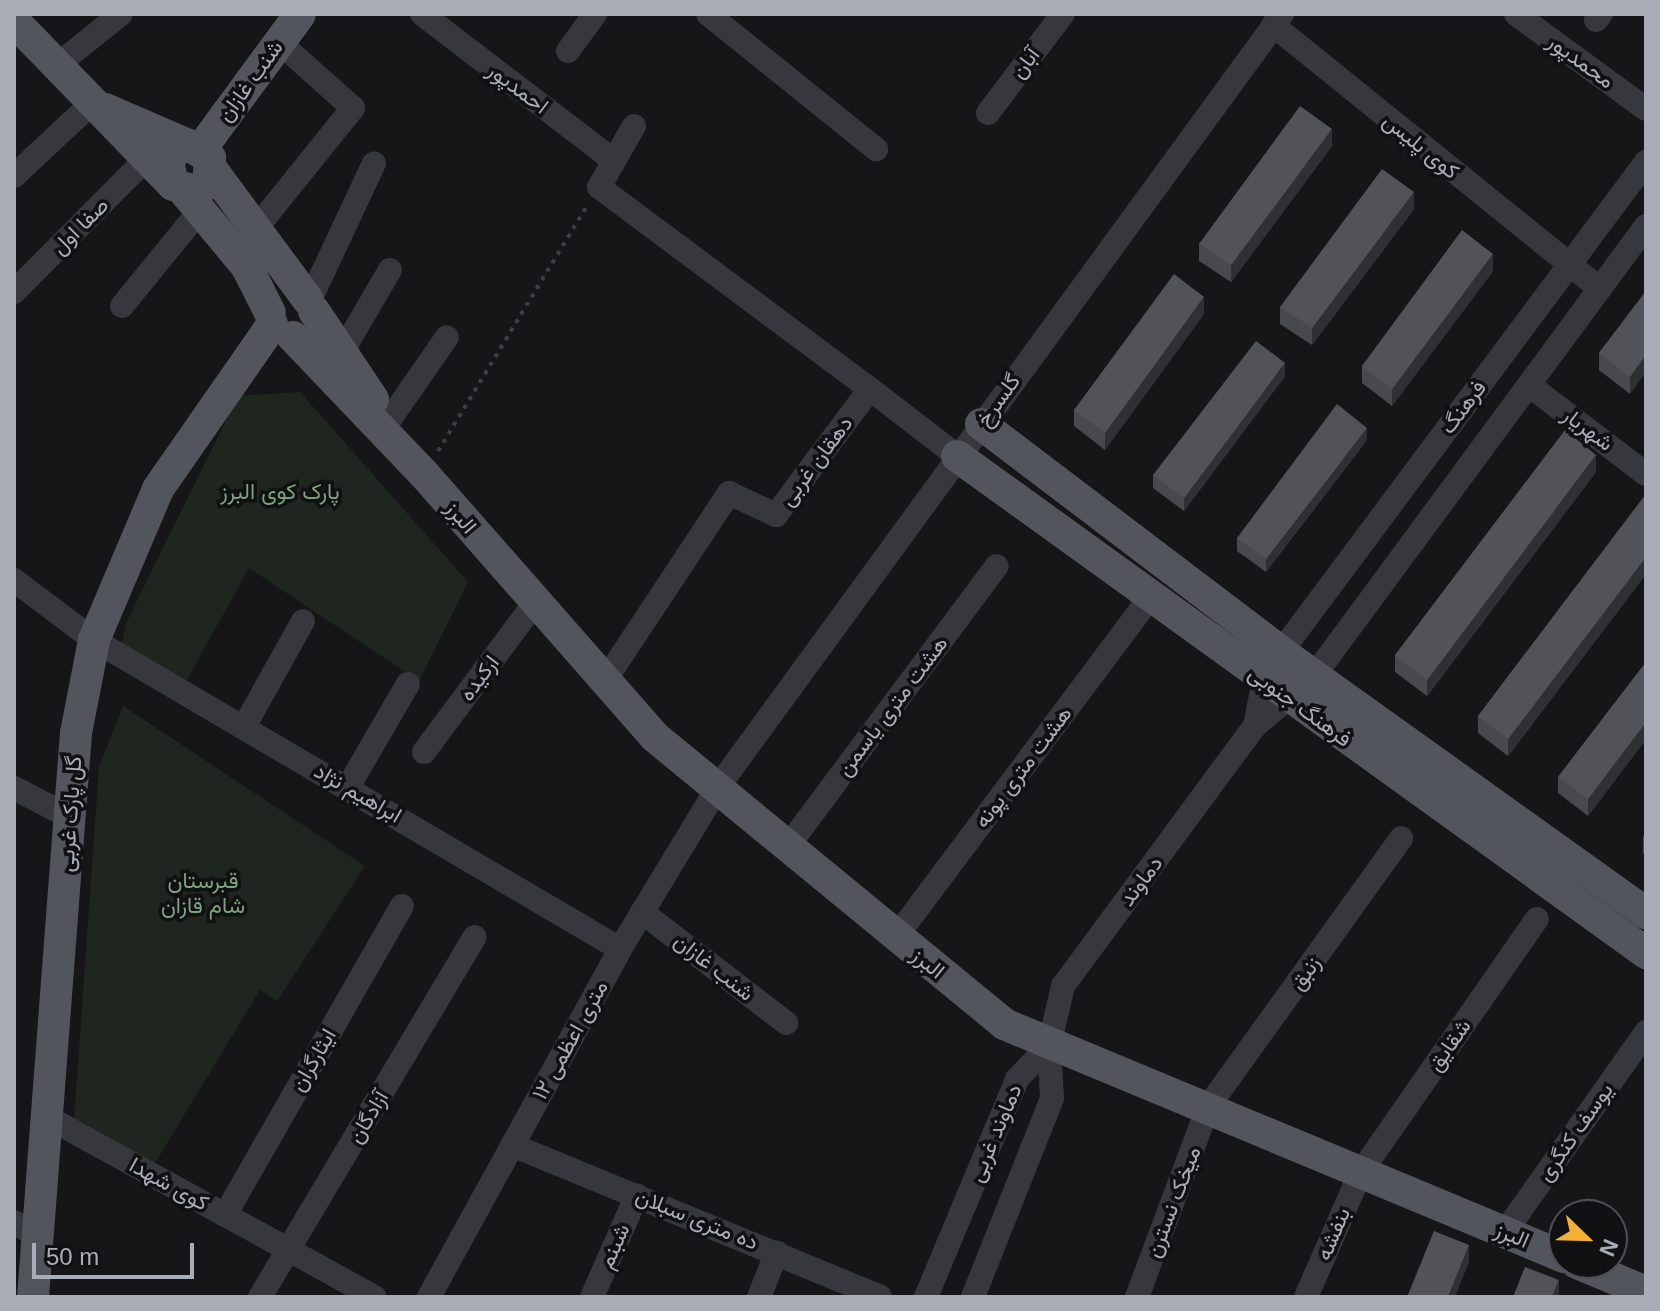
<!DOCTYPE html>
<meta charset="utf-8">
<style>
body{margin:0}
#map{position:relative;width:1660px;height:1311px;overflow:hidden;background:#161618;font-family:Arial,Vazirmatn,sans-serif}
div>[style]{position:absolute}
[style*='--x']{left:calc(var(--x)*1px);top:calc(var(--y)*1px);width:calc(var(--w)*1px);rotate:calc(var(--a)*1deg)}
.green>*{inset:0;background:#1e261f}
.path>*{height:4px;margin-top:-2px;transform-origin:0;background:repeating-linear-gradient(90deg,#3d3f44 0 4px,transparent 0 10px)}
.minor>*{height:24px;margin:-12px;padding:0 12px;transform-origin:12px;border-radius:12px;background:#37383d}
.major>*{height:32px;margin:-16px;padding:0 16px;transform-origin:16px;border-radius:16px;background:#53555c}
.wall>*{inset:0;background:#47494d}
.shaded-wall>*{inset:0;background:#2f3033}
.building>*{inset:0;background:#525359}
span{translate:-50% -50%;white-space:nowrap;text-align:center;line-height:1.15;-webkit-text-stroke:7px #111113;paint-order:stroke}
.street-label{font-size:22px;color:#a8adb8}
.park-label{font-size:22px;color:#7fa381}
.frame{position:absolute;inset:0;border:16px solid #a8adb8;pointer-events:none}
.north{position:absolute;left:1548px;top:1199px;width:80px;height:80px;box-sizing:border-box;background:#111113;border:2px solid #4d4f55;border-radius:50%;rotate:113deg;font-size:22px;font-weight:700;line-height:32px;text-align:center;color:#a8adb8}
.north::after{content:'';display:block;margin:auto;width:28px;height:36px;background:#f2b134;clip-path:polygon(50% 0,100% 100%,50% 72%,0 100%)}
.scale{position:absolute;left:32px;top:1243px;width:162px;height:36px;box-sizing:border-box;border:4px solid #a8adb8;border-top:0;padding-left:10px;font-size:24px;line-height:28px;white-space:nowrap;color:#a8adb8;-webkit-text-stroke:6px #111113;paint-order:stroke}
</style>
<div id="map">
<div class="green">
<i style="clip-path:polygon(300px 392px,468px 582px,419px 681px,249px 568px,184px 685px,120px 653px,126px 623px,238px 396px)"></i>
<i style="clip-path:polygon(123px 706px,365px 866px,277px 1001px,260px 990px,155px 1163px,74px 1120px,99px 767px)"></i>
</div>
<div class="path">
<i style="--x:438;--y:451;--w:287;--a:-58.7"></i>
</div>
<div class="minor">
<i style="--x:422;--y:14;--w:242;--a:37.4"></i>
<i style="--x:708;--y:14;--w:216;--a:38.8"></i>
<i style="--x:1516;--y:14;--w:161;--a:36.2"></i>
<i style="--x:1596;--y:20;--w:8;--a:-50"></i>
<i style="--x:1273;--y:25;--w:420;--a:38.9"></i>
<i style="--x:568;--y:51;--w:46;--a:-53.9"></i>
<i style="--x:56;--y:66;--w:83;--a:-38.7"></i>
<i style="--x:988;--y:113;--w:124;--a:-52.9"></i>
<i style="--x:634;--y:126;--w:70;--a:119.8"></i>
<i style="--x:599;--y:187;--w:338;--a:36.7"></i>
<i style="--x:14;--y:176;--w:107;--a:-43.1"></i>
<i style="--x:254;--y:231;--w:158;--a:-51.2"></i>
<i style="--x:353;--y:108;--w:99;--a:-138.3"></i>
<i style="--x:14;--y:292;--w:186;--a:-45.2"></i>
<i style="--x:309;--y:302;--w:153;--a:-64.9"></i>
<i style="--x:122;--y:306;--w:125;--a:-50.8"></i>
<i style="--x:342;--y:352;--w:95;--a:-59.7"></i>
<i style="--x:1529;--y:385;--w:147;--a:37.3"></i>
<i style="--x:388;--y:422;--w:103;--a:-55.2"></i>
<i style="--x:14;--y:580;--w:100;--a:36.9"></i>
<i style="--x:94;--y:640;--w:610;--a:30.43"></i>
<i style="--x:604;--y:682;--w:227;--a:-56.5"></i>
<i style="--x:729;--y:493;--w:52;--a:25.1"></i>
<i style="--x:776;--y:515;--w:157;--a:-53.3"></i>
<i style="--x:870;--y:389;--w:110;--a:37.6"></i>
<i style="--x:1255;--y:726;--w:47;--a:-78.9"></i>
<i style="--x:1264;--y:680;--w:33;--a:-59"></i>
<i style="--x:1281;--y:652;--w:611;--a:-53.32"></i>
<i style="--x:244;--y:727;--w:121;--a:-60.9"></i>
<i style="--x:424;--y:752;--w:184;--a:-53.4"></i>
<i style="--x:348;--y:787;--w:119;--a:-59.8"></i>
<i style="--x:14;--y:788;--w:63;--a:27.4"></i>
<i style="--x:788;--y:846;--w:349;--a:-53.3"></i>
<i style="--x:642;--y:912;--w:182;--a:37.6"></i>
<i style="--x:896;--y:937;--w:424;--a:-53.2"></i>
<i style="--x:47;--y:1117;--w:374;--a:28.8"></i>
<i style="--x:512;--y:1145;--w:398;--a:22.4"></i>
<i style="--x:225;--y:1215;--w:356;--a:-60.2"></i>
<i style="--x:14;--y:1222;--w:28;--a:32"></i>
<i style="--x:1505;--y:1232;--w:245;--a:-54.8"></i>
<i style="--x:260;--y:1297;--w:419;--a:-59.2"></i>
<i style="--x:429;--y:1297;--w:397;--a:-61.2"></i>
<i style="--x:620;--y:949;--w:189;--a:-58.8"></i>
<i style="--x:718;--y:787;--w:957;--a:-53.88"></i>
<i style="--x:592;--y:1297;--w:111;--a:-66.2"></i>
<i style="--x:759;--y:1297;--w:48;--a:-68.2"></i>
<i style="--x:926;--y:1297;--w:236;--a:-67.3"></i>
<i style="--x:1017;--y:1079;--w:46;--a:-45.9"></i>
<i style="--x:973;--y:1297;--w:214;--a:-68.3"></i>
<i style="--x:1052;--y:1098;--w:52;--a:-93.3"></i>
<i style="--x:1049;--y:1046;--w:62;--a:-76.9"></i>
<i style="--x:1063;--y:986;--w:323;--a:-53.6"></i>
<i style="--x:1255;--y:726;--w:77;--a:-40.3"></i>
<i style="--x:1314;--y:676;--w:559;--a:-53.58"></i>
<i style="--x:1137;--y:1297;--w:203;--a:-69.5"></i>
<i style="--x:1208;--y:1107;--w:331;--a:-54.3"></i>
<i style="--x:1306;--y:1297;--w:137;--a:-66.3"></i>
<i style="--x:1361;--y:1172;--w:308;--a:-55.2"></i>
</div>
<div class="major">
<i style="--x:14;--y:21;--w:228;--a:45.9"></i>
<i style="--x:173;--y:185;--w:25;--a:14"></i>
<i style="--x:197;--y:191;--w:14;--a:-36"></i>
<i style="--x:208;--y:183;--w:25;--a:-85"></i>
<i style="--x:210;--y:158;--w:26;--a:-149"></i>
<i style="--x:188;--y:145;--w:13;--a:157"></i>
<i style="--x:176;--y:150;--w:13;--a:129"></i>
<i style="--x:168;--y:160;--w:25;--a:79"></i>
<i style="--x:105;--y:109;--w:90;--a:23.4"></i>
<i style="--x:201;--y:149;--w:167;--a:-53.7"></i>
<i style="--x:213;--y:171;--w:160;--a:53.6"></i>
<i style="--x:184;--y:191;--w:99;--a:50.3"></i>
<i style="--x:247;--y:267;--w:51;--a:63.4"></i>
<i style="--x:314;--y:311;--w:106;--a:56.2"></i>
<i style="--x:293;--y:337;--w:190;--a:46.3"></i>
<i style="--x:424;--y:474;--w:350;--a:48.7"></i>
<i style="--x:655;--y:737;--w:452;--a:39.4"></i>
<i style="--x:1004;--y:1024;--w:607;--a:22.59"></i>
<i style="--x:981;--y:424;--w:377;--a:37.2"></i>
<i style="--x:1281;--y:652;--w:449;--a:35.6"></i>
<i style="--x:957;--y:456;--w:850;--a:35.8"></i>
<i style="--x:1577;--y:1263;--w:75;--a:22.8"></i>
<i style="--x:33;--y:1297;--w:566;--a:-85.64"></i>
<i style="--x:76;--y:733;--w:95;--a:-79"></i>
<i style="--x:94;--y:640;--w:164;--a:-67"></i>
<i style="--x:158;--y:489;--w:200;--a:-55.2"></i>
</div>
<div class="wall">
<i style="clip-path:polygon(1332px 146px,1231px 282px,1199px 261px,1199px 244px)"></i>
<i style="clip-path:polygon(1414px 209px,1312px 345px,1280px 324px,1280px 307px)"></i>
<i style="clip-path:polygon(1493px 271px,1392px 406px,1362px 383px,1362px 366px)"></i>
<i style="clip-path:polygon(1646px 291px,1630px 394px,1599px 370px,1599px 353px)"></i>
<i style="clip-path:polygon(1204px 314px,1105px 450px,1074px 426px,1074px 410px)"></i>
<i style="clip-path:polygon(1285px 376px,1184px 511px,1153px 488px,1153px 475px)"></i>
<i style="clip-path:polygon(1367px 440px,1266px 572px,1237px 551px,1237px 538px)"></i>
<i style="clip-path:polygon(1596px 472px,1427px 696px,1395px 672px,1395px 655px)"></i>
<i style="clip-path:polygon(1646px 494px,1646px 574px,1508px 756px,1478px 733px,1478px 716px)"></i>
<i style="clip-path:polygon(1646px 662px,1646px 739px,1588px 816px,1558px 793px,1558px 777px)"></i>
<i style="clip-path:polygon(1646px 832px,1646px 856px,1643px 853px,1643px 837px)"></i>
</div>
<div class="shaded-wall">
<i style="clip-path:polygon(1332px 129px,1332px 146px,1231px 282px,1231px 265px)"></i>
<i style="clip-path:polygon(1414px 192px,1414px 209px,1312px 345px,1312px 328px)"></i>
<i style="clip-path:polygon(1493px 254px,1493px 271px,1392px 406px,1392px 389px)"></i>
<i style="clip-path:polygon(1204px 297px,1204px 314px,1105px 450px,1105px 433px)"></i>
<i style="clip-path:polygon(1646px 355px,1646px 372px,1630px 394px,1630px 377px)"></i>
<i style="clip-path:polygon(1285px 363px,1285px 376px,1184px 511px,1184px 498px)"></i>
<i style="clip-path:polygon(1367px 428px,1367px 440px,1266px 572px,1266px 559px)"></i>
<i style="clip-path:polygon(1596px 455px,1596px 472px,1427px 696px,1427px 680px)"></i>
<i style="clip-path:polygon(1646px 557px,1646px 574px,1508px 756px,1508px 739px)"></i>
<i style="clip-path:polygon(1646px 722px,1646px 739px,1588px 816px,1588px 799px)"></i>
<i style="clip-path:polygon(1469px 1245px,1469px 1262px,1455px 1297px,1448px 1297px)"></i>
<i style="clip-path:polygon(1559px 1280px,1559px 1297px,1552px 1297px)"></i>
</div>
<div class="building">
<i style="clip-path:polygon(1300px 106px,1332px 129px,1231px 265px,1199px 244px)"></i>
<i style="clip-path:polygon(1382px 169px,1414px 192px,1312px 328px,1280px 307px)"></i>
<i style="clip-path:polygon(1462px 230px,1493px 254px,1392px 389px,1362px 366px)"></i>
<i style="clip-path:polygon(1174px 274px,1204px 297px,1105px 433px,1074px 410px)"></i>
<i style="clip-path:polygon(1646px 291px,1646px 355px,1630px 377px,1599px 353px)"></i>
<i style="clip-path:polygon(1256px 341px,1285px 363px,1184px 498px,1153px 475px)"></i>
<i style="clip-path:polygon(1337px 404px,1367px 428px,1266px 559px,1237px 538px)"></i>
<i style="clip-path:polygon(1565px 430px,1596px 455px,1427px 680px,1395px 655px)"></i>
<i style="clip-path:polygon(1646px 494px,1646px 557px,1508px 739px,1478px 716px)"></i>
<i style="clip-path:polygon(1646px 662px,1646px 722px,1588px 799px,1558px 777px)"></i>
<i style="clip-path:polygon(1434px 1231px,1469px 1245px,1448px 1297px,1407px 1297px)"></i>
<i style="clip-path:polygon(1525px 1267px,1559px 1280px,1552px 1297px,1513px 1297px)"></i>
</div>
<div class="street-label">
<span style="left:1581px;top:61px;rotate:36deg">محمدپور</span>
<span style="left:1025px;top:63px;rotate:-53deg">آبان</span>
<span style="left:250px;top:81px;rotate:-54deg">شنب غازان</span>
<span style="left:518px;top:88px;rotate:37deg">احمدپور</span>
<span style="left:1421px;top:146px;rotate:39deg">کوی پلیس</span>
<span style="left:80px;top:226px;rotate:-45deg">صفا اول</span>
<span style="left:998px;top:400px;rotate:-54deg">گلسرخ</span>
<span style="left:1463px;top:407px;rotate:-53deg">فرهنگ</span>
<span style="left:1588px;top:429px;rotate:37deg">شهریار</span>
<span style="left:816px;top:461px;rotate:-53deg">دهقان غربی</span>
<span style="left:461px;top:517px;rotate:50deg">البرز</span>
<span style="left:479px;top:678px;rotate:-53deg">ارکیده</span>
<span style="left:892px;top:706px;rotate:-53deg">هشت متری یاسمن</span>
<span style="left:1300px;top:706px;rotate:36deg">فرهنگ جنوبی</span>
<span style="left:1023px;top:767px;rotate:-53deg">هشت متری پونه</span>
<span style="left:358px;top:793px;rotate:30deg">ابراهیم نژاد</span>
<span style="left:70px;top:814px;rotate:-86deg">گل پارک غربی</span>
<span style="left:1141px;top:881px;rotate:-53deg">دماوند</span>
<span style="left:928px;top:963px;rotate:39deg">البرز</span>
<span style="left:714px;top:967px;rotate:38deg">شنب غازان</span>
<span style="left:1305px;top:973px;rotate:-54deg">زنبق</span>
<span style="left:570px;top:1040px;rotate:-61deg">۱۲ متری اعظمی</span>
<span style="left:1449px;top:1045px;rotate:-55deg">شقایق</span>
<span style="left:313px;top:1060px;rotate:-60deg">ایثارگران</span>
<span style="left:368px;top:1117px;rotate:-59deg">آزادگان</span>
<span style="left:1575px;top:1132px;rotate:-55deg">یوسف کنگری</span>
<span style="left:995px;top:1133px;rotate:-67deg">دماوند غربی</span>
<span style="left:169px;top:1184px;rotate:29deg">کوی شهدا</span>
<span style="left:1173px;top:1202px;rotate:-69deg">میخک نسترن</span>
<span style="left:697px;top:1219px;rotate:22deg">ده متری سبلان</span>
<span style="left:1333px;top:1234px;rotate:-67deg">بنفشه</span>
<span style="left:1512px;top:1235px;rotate:23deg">البرز</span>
<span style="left:614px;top:1246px;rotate:-66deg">شبنم</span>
</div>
<div class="park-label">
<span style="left:280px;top:492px">پارک کوی البرز</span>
<span style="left:203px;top:893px">قبرستان<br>شام قازان</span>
</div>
<div class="frame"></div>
<div class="north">N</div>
<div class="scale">50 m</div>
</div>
